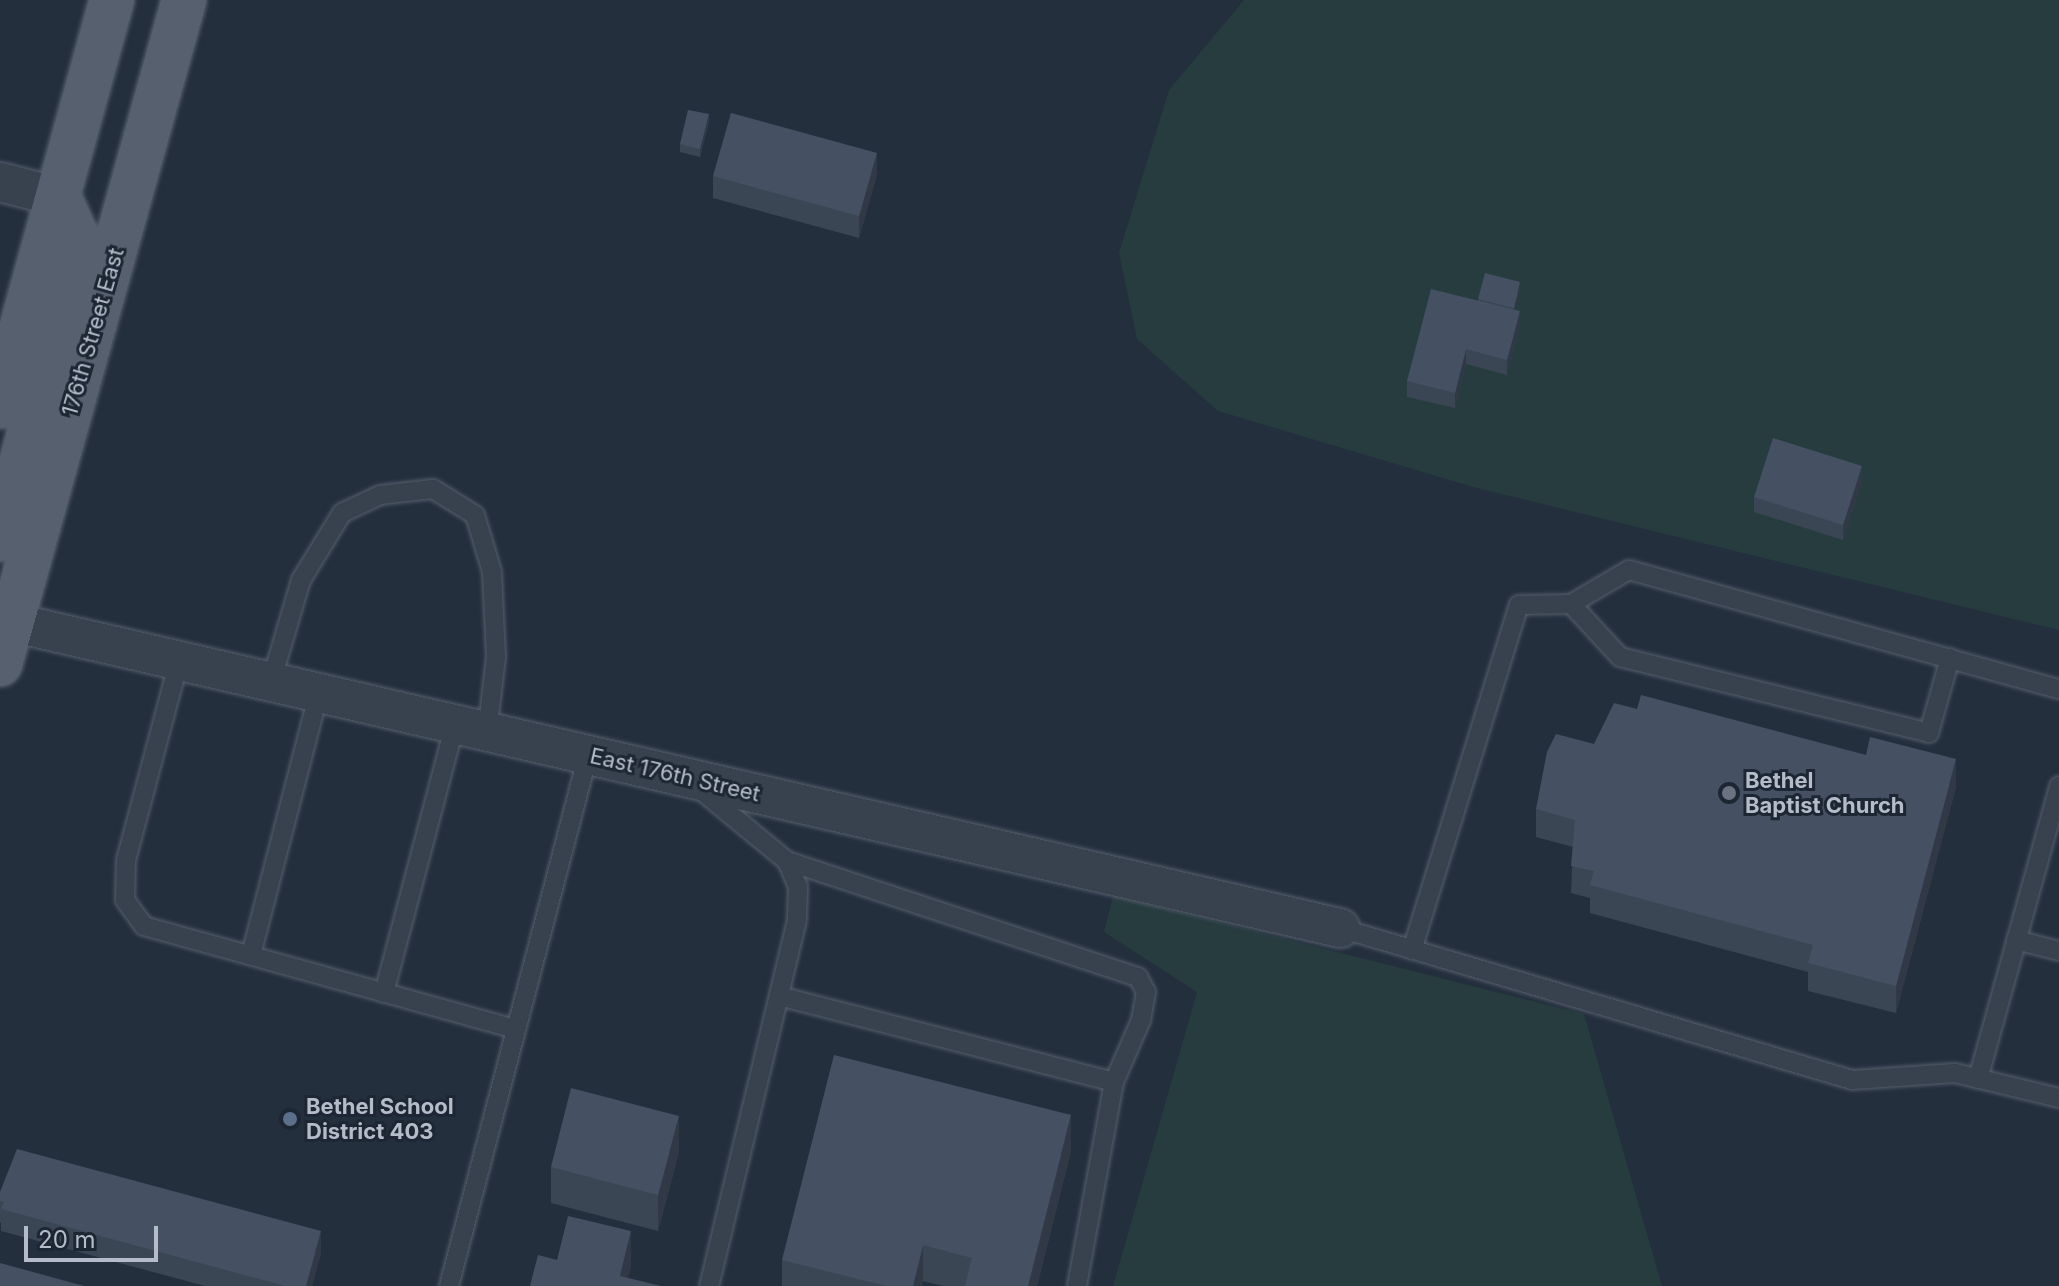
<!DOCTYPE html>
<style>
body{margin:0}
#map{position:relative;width:2059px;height:1286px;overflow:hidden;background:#242f3e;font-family:Inter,sans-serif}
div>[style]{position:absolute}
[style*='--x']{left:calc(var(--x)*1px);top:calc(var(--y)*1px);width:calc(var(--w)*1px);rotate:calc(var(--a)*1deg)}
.green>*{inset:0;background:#263c3f}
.roads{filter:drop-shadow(0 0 2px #565f6c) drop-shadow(0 0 2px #565f6c)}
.lane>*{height:18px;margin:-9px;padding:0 9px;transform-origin:9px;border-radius:9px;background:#38414e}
.street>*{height:38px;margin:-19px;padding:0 19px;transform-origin:19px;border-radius:19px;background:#38414e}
.primary>*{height:44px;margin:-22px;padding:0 22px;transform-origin:22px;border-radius:22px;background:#56606e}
.wall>*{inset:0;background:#3b4654}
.shaded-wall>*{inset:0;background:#303945}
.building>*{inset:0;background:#455162}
.dots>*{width:22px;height:22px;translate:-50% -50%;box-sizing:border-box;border:4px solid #1d2633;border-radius:50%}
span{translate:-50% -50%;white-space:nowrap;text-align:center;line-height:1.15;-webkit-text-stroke:6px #1d2633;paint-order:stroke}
.street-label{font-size:22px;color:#b4bcc9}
.poi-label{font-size:22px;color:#b4bcc9;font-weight:700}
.left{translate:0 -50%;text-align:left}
.scale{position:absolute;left:24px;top:1226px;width:134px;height:36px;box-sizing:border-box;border:4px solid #b4bcc9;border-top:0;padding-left:10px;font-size:24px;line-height:28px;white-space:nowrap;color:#b4bcc9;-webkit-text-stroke:6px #1d2633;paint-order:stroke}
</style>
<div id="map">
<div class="green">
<i style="clip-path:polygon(1244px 0,2059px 0,2059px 630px,1473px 487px,1218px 411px,1137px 339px,1119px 253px,1169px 90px)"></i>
<i style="clip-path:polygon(1113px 896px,1584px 1014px,1662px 1286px,1113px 1286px,1197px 992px,1104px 932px)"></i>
</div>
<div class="roads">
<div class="lane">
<i style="--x:1571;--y:604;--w:72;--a:47.2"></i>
<i style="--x:1620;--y:657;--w:318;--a:13.8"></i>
<i style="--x:1929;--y:733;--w:78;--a:-74.4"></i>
<i style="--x:179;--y:661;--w:206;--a:104.9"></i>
<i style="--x:126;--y:860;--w:40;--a:91.4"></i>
<i style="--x:125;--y:900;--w:32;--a:54"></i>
<i style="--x:144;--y:926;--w:386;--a:15.5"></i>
<i style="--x:271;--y:682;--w:106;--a:-73.6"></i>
<i style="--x:301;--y:580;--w:79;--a:-58.5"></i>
<i style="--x:342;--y:513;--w:42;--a:-25.3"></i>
<i style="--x:380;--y:495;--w:53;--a:-6.5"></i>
<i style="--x:433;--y:489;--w:49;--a:31.8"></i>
<i style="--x:475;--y:515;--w:59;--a:73.4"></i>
<i style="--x:492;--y:572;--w:85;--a:87.3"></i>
<i style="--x:496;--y:657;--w:76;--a:96.8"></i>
<i style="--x:702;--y:791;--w:110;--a:39.5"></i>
<i style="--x:787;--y:861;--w:28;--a:67"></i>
<i style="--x:798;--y:887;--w:33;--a:92"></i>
<i style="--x:797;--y:920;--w:376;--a:103.5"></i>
<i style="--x:787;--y:861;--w:370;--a:18.3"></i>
<i style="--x:1138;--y:977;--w:17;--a:62"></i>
<i style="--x:1146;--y:992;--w:28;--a:100"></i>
<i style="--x:1141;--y:1020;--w:68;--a:113.5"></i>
<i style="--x:1340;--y:928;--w:534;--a:16.53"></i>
<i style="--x:1852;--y:1080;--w:103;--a:-3.9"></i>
<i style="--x:1955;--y:1073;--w:107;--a:13.5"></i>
<i style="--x:2016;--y:940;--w:44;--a:14.3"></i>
<i style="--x:1412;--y:950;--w:361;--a:-72.8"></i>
<i style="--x:1519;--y:605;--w:52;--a:-1.1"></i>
<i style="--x:1571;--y:604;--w:67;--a:-30.4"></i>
<i style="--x:1629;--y:570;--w:446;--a:15.5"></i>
<i style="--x:251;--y:955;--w:271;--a:-75.5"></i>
<i style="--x:384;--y:993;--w:277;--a:-75.2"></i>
<i style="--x:779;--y:996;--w:346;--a:14.4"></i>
<i style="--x:1114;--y:1082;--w:207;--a:100.3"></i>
<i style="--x:1978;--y:1079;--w:304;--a:-74.5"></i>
<i style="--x:449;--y:1286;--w:549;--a:-75.33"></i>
</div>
<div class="street">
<i style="--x:0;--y:182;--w:61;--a:14.3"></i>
<i style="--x:11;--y:622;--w:1364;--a:12.97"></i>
</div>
<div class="primary">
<i style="--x:0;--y:406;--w:421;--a:-74.6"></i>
<i style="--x:0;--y:539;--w:304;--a:-74.5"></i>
<i style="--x:81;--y:246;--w:54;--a:-114.2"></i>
<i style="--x:0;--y:664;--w:689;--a:-74.51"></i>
</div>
</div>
<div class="wall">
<i style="clip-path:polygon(709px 122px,700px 157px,680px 152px,680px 144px)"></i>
<i style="clip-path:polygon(877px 175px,859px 238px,713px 198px,713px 176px)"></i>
<i style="clip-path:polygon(1520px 290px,1515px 310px,1520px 327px,1507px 375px,1466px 364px,1455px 408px,1407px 397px,1407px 381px,1478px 301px,1478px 299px)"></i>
<i style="clip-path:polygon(1862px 482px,1843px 540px,1754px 512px,1754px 497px)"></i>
<i style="clip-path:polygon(1637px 709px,1956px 787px,1896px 1013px,1808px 991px,1808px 972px,1590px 913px,1590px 898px,1571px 893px,1573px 847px,1536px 837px,1536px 809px,1594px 744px)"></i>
<i style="clip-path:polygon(1071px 1151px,1037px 1286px,943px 1286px,923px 1281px,922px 1286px,782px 1286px,782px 1260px)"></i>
<i style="clip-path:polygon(679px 1152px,658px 1231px,551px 1203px,551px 1167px)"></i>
<i style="clip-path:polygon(0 1192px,321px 1253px,312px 1286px,205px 1286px,1px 1231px,1px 1223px,0 1222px)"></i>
</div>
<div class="shaded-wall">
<i style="clip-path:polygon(709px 114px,709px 122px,700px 157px,700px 149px)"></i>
<i style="clip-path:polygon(877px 153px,877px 175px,859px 238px,859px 216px)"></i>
<i style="clip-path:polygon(1520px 282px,1520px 290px,1514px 315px,1514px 308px)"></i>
<i style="clip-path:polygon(1520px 311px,1520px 327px,1507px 375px,1507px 360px)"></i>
<i style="clip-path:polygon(1466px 349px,1466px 364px,1455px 408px,1455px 393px)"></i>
<i style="clip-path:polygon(1862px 466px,1862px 482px,1843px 540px,1843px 525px)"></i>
<i style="clip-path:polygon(1956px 759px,1956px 787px,1896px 1013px,1896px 986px)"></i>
<i style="clip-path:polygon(1071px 1115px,1071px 1151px,1037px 1286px,1028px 1286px)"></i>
<i style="clip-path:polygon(679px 1116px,679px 1152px,658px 1231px,658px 1195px)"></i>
<i style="clip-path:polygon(321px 1231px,321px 1253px,312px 1286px,306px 1286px)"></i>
<i style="clip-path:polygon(631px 1231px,631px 1267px,626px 1286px,620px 1276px)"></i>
<i style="clip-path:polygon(923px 1245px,923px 1281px,922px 1286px,913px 1286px)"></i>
</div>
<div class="building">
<i style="clip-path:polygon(688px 110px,709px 114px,700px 149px,680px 144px)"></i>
<i style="clip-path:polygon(731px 113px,877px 153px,859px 216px,713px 176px)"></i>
<i style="clip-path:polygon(1485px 273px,1520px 282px,1514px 308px,1478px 299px)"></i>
<i style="clip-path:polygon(1431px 289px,1520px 311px,1507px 360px,1466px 349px,1455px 393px,1407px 381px)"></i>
<i style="clip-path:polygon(1773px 438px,1862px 466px,1843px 525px,1754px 497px)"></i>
<i style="clip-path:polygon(1641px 695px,1866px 755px,1870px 737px,1956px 759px,1896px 986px,1808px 963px,1813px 945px,1590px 885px,1594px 871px,1571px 866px,1575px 820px,1536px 809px,1547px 752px,1556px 734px,1594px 744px,1614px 703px,1637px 709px)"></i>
<i style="clip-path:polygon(834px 1055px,1071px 1115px,1028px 1286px,965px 1286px,972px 1258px,923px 1245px,913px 1286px,886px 1286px,782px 1260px)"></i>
<i style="clip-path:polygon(571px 1088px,679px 1116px,658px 1195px,551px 1167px)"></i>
<i style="clip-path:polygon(17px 1149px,321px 1231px,306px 1286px,285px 1286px,1px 1209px,4px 1202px,0 1201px,0 1192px)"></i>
<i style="clip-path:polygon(568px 1216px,631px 1231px,620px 1276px,661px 1286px,530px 1286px,538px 1255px,557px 1260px)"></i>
<i style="clip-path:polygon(0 1263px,84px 1286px,0 1286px)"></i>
</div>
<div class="dots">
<i style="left:1729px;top:793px;background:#6b7280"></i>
<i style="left:290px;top:1119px;background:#5c6f8a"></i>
</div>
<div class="street-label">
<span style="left:93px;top:332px;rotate:-74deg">176th Street East</span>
<span style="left:675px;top:775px;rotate:13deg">East 176th Street</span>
</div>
<div class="poi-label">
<span class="left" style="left:1745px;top:793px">Bethel<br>Baptist Church</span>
<span class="left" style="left:306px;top:1119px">Bethel School<br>District 403</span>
</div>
<div class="scale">20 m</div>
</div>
